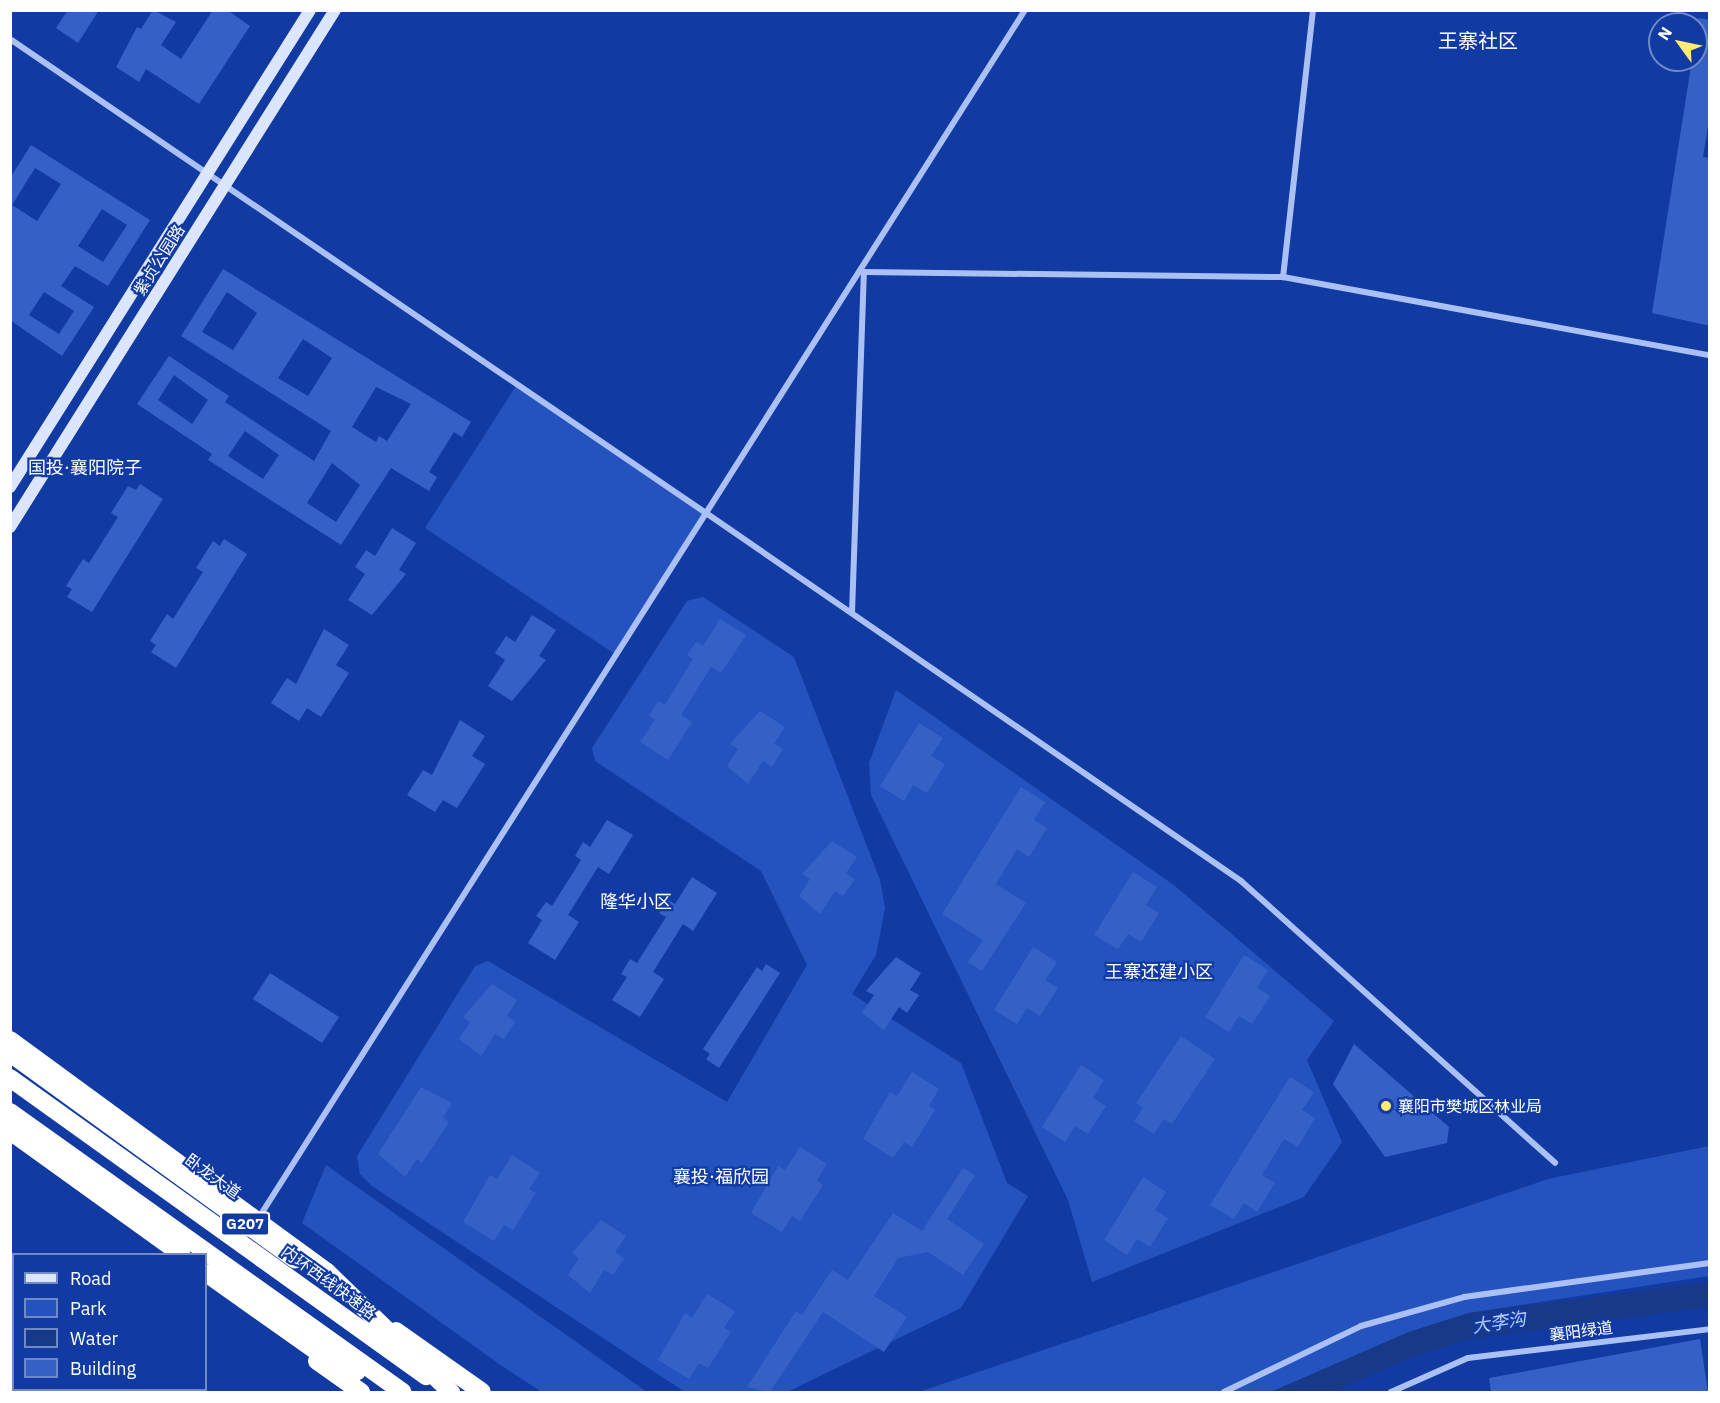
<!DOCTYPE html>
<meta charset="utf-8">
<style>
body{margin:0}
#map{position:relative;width:1720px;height:1403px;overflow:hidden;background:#113ba2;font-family:"IBM Plex Sans","Noto Sans SC",sans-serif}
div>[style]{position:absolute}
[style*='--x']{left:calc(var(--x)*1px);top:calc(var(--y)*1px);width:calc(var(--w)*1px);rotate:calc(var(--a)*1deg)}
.green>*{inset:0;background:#2453c0}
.water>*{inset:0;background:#183888}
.building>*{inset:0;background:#3561c7}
.street>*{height:6px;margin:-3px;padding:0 3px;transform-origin:3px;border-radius:3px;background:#abc1f5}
.secondary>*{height:12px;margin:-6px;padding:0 6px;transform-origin:6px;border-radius:6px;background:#dbe5fe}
.highway>*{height:18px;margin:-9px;padding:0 9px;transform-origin:9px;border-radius:9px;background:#fff}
.highway-bridge>*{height:18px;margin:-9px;padding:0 9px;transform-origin:9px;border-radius:9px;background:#fff}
.dots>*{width:16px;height:16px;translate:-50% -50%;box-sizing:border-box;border:3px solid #113ba2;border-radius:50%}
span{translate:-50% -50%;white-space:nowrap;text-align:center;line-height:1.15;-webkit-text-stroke:4.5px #113ba2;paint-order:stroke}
.shield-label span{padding:2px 4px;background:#113ba2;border:2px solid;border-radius:4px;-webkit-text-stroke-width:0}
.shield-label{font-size:15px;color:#fff;font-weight:700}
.street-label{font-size:16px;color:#fff}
.poi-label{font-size:16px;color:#fff}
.left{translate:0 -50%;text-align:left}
.neighbourhood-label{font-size:18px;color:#fff}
.water-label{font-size:18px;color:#b8cdfb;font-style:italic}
.quarter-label{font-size:20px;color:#fff}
.frame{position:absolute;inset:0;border:12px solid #fff;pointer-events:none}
.legend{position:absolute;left:12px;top:1253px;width:195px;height:138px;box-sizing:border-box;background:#113ba2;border:2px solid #7089c7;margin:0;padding:8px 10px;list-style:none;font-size:18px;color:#fff}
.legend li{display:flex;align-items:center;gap:12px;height:30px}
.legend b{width:30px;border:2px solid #7089c7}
.north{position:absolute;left:1648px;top:12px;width:60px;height:60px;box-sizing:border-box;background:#113ba2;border:2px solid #7089c7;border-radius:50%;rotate:303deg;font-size:16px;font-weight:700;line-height:24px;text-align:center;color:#fff}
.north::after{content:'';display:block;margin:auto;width:21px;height:27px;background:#ffeb6f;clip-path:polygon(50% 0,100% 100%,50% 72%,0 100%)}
</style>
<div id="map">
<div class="green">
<i style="clip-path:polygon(518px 383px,706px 513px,615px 654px,425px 528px)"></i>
<i style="clip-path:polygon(703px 597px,794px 657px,880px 880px,885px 908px,876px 955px,852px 994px,961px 1063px,1007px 1183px,1028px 1196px,961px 1308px,787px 1392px,685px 1392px,372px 1186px,360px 1174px,357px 1156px,475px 966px,488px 961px,727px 1102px,807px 965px,761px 871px,595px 761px,592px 748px,687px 601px)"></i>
<i style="clip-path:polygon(896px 690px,1175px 886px,1334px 1021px,1307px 1060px,1342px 1142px,1304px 1197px,1092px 1282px,1068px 1200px,871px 795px,869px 763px)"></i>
<i style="clip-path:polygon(1709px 1146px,1709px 1276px,1469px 1313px,1409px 1332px,1271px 1392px,919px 1392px,1548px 1179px)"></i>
<i style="clip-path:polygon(326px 1165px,647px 1392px,542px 1392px,502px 1366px,302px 1223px)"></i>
</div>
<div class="water">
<i style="clip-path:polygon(1709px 1282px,1709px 1307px,1470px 1339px,1415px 1356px,1331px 1392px,1271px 1392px,1409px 1332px,1469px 1313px)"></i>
</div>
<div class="building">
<i style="clip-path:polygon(68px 10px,99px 10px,78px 43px,56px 28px)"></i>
<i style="clip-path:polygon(153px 10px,176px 22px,161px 45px,181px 59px,213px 10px,227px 10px,250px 26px,199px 104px,146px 69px,139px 82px,116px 67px,137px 27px,141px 29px)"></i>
<i style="clip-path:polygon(1698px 18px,1710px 20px,1710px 114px,1703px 157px,1710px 158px,1710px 326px,1652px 313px,1692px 60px,1696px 60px)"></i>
<i style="clip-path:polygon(evenodd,31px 145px,150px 220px,108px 286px,75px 266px,61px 286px,94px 307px,62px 356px,10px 320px,10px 178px,31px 145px,35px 168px,61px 184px,37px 221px,12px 205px,35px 168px,31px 145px,102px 209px,127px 225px,103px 262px,78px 246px,102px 209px,31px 145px,44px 292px,74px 311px,59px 334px,29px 315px,44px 292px)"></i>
<i style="clip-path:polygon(evenodd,223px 269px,471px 422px,462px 437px,454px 432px,429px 472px,437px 477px,429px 491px,391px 468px,341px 545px,208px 460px,212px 454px,137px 404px,169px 356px,229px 396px,225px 402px,314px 461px,331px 431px,181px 336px,223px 269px,227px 292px,257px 313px,233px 350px,202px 332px,227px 292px,223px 269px,303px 339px,332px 358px,308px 396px,278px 378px,303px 339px,223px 269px,174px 375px,208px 400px,192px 424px,158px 400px,174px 375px,223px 269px,376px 387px,411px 404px,387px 441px,379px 436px,376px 442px,352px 427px,376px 387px,223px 269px,245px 431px,279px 455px,263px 479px,228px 456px,245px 431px,223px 269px,332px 463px,360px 485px,336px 522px,307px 503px,332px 463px)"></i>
<i style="clip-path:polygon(140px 484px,163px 499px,92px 612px,67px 597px,72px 589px,66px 586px,83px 559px,89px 563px,118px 517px,111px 513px,128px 486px,136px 490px)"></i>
<i style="clip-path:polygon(392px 528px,416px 543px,399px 570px,406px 574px,372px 615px,348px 600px,365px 574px,355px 567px,366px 550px,375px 556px)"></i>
<i style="clip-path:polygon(224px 539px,247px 554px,176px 668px,151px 652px,156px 645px,150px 641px,167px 614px,173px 619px,203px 572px,196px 568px,213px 541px,220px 546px)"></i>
<i style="clip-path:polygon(532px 615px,556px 630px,539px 656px,546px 660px,512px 701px,488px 686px,505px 660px,495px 653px,506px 636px,515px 642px)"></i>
<i style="clip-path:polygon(720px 619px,746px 635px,721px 673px,711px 667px,681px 715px,692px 722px,668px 760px,640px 742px,655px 720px,649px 716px,658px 701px,665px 705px,693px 659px,687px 655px,696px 642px,703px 646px)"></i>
<i style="clip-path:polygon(324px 629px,349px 645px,336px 665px,349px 673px,321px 717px,307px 708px,299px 721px,271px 703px,287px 678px,296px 684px)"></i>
<i style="clip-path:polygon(760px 711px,785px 727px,774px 744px,783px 749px,772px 767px,763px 761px,748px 784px,727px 766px,738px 749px,730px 744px)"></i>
<i style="clip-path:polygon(460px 720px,485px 736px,472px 756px,485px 764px,457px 808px,443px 800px,435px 812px,407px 795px,423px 770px,432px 775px)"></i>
<i style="clip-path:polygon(919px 723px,943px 738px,931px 756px,945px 764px,927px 793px,913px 785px,904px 801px,880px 786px)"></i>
<i style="clip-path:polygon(1021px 787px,1045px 802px,1034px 820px,1047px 828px,1029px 857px,1017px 849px,996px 884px,1026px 903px,982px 971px,968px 962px,983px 940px,942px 914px)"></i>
<i style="clip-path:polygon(607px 820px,633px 835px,609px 874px,598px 867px,568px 915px,579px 922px,555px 960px,528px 943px,542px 920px,536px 916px,546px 902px,552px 906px,581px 860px,575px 856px,583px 842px,590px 847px)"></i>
<i style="clip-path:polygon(832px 841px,857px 857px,846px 873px,855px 879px,843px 896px,835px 891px,820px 914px,799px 896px,810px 879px,802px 874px)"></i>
<i style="clip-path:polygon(1133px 872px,1157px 887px,1146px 905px,1159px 913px,1141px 942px,1128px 934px,1118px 949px,1094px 935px)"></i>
<i style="clip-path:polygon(692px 877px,717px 893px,693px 931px,683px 924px,653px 972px,664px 979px,640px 1017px,612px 1000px,627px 977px,621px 974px,630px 959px,637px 963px,666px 917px,659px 913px,668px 900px,675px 904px)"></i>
<i style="clip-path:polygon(1033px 947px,1057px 962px,1045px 980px,1058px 988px,1040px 1016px,1027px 1008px,1017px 1024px,994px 1010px)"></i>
<i style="clip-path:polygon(1244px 955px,1268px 970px,1257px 988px,1270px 996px,1252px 1024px,1239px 1016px,1229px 1032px,1205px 1017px)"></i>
<i style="clip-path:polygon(896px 957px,921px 973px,910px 990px,919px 995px,907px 1013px,899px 1007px,884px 1030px,862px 1013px,874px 995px,866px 991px)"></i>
<i style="clip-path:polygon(766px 964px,780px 973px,719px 1068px,706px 1059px,710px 1054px,703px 1049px,757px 967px,762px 971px)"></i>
<i style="clip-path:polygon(270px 973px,339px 1017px,322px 1043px,253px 999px)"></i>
<i style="clip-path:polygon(492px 984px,517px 1000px,507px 1016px,515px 1022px,504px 1039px,495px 1034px,481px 1056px,459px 1039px,470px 1022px,463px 1017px)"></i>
<i style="clip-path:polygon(1181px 1036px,1215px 1059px,1172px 1124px,1164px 1119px,1154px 1134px,1134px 1121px,1143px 1108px,1136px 1103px)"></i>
<i style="clip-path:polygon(1354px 1044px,1449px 1127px,1447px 1143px,1385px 1157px,1333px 1084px)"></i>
<i style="clip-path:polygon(1081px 1065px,1104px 1080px,1093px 1098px,1106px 1106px,1088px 1134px,1075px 1126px,1065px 1142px,1042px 1127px)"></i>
<i style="clip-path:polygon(912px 1072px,939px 1089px,929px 1106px,935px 1110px,912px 1147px,904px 1142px,893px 1158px,863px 1139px,890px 1092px,897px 1096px)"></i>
<i style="clip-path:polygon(1290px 1077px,1314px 1092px,1302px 1110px,1315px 1118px,1298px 1147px,1284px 1139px,1262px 1175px,1275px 1183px,1257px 1212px,1244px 1203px,1234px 1219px,1210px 1205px)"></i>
<i style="clip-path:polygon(421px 1087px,452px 1103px,443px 1118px,449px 1122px,422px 1163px,417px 1159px,405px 1177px,378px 1154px)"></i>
<i style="clip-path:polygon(800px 1147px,827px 1164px,817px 1180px,823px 1185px,800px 1221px,792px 1216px,782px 1232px,751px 1213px,778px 1166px,785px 1170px)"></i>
<i style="clip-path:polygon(512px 1155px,540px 1173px,529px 1189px,536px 1193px,513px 1230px,504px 1225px,494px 1241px,463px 1222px,490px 1175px,497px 1179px)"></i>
<i style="clip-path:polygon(963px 1168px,975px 1175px,947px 1219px,984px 1244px,963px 1275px,928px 1252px,898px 1258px,874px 1296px,907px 1317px,884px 1352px,823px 1312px,770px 1392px,747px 1387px,796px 1311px,802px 1315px,832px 1270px,848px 1280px,893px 1213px,922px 1231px)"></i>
<i style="clip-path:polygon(1143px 1177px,1166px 1192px,1155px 1210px,1168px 1218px,1150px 1247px,1137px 1239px,1127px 1255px,1104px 1240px)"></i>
<i style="clip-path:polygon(601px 1220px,626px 1236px,615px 1252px,624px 1258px,613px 1275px,604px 1270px,590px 1293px,568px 1275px,579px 1258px,572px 1253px)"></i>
<i style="clip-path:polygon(707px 1294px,735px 1311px,724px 1328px,731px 1332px,708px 1368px,699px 1363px,689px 1379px,658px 1360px,685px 1313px,692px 1318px)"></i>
<i style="clip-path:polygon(1700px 1339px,1708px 1392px,1491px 1392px,1489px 1378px)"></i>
</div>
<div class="street">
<i style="--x:1313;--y:10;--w:269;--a:96.4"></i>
<i style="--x:1283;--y:277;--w:434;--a:10.4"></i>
<i style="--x:10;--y:39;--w:842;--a:34.26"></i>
<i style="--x:706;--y:513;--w:596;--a:-57.62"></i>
<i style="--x:852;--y:613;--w:341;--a:-88"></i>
<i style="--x:864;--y:272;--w:419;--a:0.7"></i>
<i style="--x:258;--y:1219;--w:836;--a:-57.6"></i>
<i style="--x:706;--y:513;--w:649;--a:34.52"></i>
<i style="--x:1241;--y:881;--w:422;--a:41.9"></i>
<i style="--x:1224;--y:1392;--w:152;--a:-25.7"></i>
<i style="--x:1361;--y:1326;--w:107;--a:-15.7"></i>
<i style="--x:1464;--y:1297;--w:248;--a:-7.9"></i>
<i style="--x:1391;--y:1392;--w:84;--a:-23.8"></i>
<i style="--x:1468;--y:1358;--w:244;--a:-6.8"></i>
</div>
<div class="secondary">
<i style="--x:10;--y:487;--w:563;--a:-57.83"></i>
<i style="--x:10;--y:527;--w:611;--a:-57.85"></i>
</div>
<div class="highway">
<i style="--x:10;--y:1053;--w:352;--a:35.9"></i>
<i style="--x:10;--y:1078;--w:512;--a:35.62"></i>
<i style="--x:10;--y:1112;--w:482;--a:35.5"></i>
<i style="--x:10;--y:1131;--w:211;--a:35.7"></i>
<i style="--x:206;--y:1273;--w:135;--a:35.3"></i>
<i style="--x:316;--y:1351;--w:46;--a:26"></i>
<i style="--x:396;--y:1331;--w:105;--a:35.3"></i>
<i style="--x:317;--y:1361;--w:54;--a:35.2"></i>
</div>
<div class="highway-bridge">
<i style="--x:10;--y:1040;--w:393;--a:36.2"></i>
<i style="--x:327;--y:1272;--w:173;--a:44.1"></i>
</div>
<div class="dots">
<i style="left:1386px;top:1106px;background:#ffeb6f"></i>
</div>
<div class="shield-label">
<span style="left:245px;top:1224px">G207</span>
</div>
<div class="street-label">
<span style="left:159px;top:260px;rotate:-58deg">紫贞公园路</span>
<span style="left:213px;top:1176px;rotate:36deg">卧龙大道</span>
<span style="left:329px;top:1282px;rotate:36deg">内环西线快速路</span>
<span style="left:1581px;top:1331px;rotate:-7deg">襄阳绿道</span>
</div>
<div class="poi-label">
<span class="left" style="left:1398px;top:1106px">襄阳市樊城区林业局</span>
</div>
<div class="neighbourhood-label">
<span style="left:85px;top:468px">国投·襄阳院子</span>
<span style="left:636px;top:902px">隆华小区</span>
<span style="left:1159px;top:972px">王寨还建小区</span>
<span style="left:721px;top:1177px">襄投·福欣园</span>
</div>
<div class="water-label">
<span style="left:1499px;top:1323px;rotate:-9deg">大李沟</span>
</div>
<div class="quarter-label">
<span style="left:1478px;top:40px">王寨社区</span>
</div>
<div class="frame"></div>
<ul class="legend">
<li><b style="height:8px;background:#dbe5fe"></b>Road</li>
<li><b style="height:16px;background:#2453c0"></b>Park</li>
<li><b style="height:16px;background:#183888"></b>Water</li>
<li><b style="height:16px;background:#3561c7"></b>Building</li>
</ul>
<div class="north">N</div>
</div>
